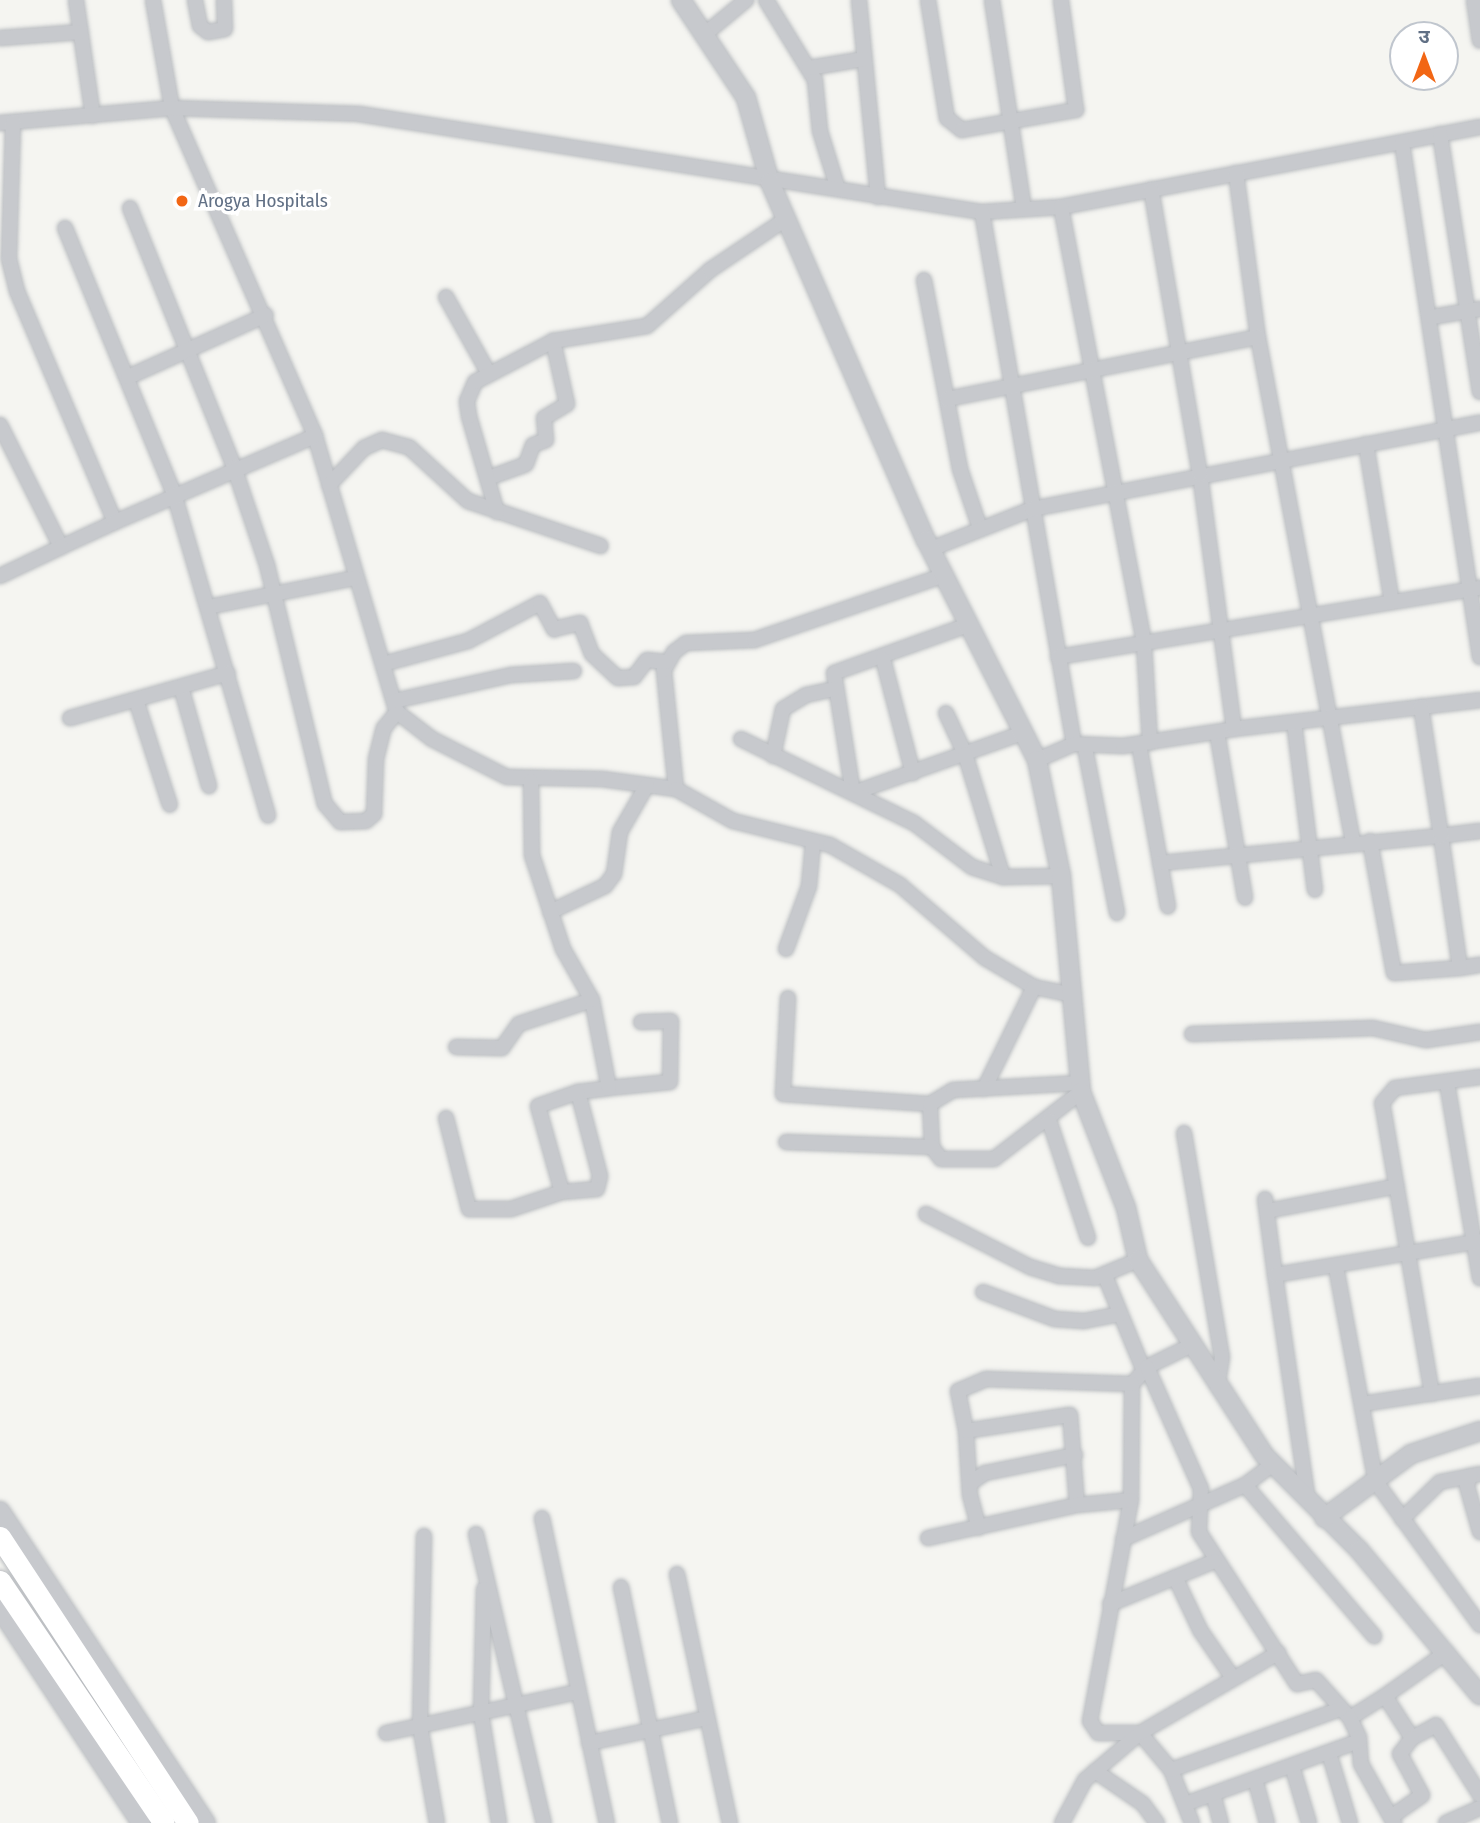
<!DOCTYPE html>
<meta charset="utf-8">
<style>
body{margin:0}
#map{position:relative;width:1480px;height:1823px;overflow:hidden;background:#f5f5f1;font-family:"Fira Sans Condensed","Noto Sans Devanagari",sans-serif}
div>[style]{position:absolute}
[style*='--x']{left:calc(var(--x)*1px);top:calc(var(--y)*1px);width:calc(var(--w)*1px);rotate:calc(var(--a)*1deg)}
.roads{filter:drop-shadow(0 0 2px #b9bcc0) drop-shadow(0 0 2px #b9bcc0)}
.minor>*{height:14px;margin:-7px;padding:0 7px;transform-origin:7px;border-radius:7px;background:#c7c9cd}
.tertiary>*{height:18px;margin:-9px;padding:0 9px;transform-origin:9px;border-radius:9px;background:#c7c9cd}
.primary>*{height:21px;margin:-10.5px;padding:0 10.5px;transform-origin:10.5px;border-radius:10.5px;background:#fff}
.dots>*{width:19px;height:19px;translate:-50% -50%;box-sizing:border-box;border:4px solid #fff;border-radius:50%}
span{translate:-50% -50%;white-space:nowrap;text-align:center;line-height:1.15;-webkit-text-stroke:7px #fff;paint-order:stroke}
.poi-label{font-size:19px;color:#617085}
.left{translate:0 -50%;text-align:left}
.north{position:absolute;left:1389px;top:21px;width:70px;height:70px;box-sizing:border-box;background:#fff;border:2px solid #c0c6ce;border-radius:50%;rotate:0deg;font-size:19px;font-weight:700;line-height:28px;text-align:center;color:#617085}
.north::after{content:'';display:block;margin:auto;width:24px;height:32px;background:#f26614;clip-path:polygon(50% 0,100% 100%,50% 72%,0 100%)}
</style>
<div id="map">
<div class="roads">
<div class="minor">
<i style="--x:76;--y:0;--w:117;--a:81.7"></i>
<i style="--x:153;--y:0;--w:110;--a:80"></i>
<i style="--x:172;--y:108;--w:358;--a:66.4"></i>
<i style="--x:315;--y:436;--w:288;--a:73.5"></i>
<i style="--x:397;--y:712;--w:44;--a:37.6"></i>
<i style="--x:432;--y:739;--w:84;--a:26.9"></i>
<i style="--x:507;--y:777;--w:95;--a:1.2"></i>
<i style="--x:602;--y:779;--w:75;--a:7.7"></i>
<i style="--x:676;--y:789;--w:120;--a:-95.8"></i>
<i style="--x:664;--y:670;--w:21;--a:-61"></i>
<i style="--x:674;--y:652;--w:15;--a:-37"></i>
<i style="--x:686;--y:643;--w:68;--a:-2.5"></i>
<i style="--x:754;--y:640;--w:202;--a:-18.8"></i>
<i style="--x:195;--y:0;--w:26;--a:79"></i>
<i style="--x:200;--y:26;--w:10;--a:37"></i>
<i style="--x:208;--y:32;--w:17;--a:-10"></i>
<i style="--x:225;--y:29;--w:29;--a:-92"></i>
<i style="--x:766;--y:0;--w:94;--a:58.5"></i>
<i style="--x:815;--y:80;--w:51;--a:84.4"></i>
<i style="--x:820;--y:131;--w:61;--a:72.8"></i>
<i style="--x:859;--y:0;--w:198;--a:84.5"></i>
<i style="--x:928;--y:0;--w:120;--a:80.9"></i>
<i style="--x:947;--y:118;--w:19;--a:39"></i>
<i style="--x:962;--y:130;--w:116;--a:-10"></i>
<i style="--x:1076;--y:110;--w:111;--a:-97.8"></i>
<i style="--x:992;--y:0;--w:210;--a:81.3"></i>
<i style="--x:1474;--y:0;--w:41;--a:81.7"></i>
<i style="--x:704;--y:35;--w:55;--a:-39.8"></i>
<i style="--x:0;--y:38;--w:81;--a:-4.2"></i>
<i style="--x:809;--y:68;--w:56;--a:-9.3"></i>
<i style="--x:0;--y:123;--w:173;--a:-5"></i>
<i style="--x:172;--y:108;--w:187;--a:1.8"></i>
<i style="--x:359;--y:114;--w:631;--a:8.94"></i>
<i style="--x:982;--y:212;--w:79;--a:-3.6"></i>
<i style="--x:1061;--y:207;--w:427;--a:-10.8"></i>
<i style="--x:1440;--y:134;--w:261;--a:81.2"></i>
<i style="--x:1402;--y:143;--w:520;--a:81.37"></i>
<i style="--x:1236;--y:173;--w:165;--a:82.4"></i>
<i style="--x:1258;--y:337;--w:514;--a:79.35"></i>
<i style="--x:1061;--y:207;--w:445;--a:79.2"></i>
<i style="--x:1144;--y:644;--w:99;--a:86.5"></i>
<i style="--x:130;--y:208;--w:279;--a:68.1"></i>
<i style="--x:234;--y:467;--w:103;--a:71.4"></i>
<i style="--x:267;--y:565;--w:246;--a:76.4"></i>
<i style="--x:325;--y:804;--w:23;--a:50"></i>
<i style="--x:340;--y:822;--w:26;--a:-2"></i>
<i style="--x:366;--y:821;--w:11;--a:-41"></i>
<i style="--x:374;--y:814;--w:55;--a:-87.9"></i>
<i style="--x:376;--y:759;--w:32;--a:-76"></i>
<i style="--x:384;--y:728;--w:21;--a:-51"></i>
<i style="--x:982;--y:212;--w:540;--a:80.19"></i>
<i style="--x:65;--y:228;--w:287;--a:67.7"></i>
<i style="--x:174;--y:494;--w:335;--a:73.7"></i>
<i style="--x:924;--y:280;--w:192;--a:79.2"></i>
<i style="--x:960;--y:469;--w:62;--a:71.3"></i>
<i style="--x:446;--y:297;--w:86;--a:60.8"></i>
<i style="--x:1432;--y:317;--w:49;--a:-9.5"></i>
<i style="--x:128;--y:377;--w:151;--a:-24.2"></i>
<i style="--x:947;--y:399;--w:317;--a:-11.3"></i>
<i style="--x:0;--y:425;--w:136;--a:63.4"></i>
<i style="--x:61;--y:547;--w:60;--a:-24.8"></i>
<i style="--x:115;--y:522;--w:251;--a:-113"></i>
<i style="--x:17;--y:291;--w:34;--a:-104"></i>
<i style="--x:9;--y:258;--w:136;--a:-88.3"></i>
<i style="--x:1366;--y:444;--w:160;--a:80.7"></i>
<i style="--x:491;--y:477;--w:37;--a:-20"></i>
<i style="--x:526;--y:464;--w:20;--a:-70"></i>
<i style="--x:533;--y:445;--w:14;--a:-21"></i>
<i style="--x:546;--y:440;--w:22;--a:-95"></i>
<i style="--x:544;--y:418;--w:27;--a:-31"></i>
<i style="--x:567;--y:404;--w:65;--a:-102.5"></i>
<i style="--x:329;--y:485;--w:51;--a:-46.6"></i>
<i style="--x:364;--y:448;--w:20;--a:-24"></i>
<i style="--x:382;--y:440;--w:28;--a:15"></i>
<i style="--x:409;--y:447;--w:80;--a:42.5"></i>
<i style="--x:468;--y:501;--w:140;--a:18.7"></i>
<i style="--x:497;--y:512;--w:100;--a:-106.3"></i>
<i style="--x:469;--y:416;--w:15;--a:-98"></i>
<i style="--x:467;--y:401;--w:21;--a:-67"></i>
<i style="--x:475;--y:382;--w:88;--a:-27.7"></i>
<i style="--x:553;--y:341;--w:95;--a:-9.1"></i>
<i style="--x:647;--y:326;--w:84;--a:-41.6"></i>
<i style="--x:710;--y:270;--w:92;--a:-33.9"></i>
<i style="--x:115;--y:522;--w:218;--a:-23.3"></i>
<i style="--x:931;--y:549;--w:109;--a:-21.6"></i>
<i style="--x:1032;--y:509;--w:456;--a:-10.9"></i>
<i style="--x:0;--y:576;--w:68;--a:-25.4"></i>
<i style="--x:208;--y:607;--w:150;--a:-11.2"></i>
<i style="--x:965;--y:626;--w:139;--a:160.3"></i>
<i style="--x:834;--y:673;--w:121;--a:81"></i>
<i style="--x:853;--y:793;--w:182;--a:-19.5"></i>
<i style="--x:1058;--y:657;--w:428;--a:-9.3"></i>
<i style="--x:883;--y:659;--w:118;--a:75.3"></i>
<i style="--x:383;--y:664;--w:88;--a:-15.1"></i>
<i style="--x:468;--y:641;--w:81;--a:-27.8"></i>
<i style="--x:540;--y:603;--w:30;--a:62"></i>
<i style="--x:554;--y:629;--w:27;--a:-13"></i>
<i style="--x:580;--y:623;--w:33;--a:69"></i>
<i style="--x:592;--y:654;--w:35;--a:43"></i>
<i style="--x:618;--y:678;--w:16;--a:-4"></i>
<i style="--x:634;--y:677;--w:21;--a:-53"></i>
<i style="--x:647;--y:660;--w:19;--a:6"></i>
<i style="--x:181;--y:687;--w:103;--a:74.2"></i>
<i style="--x:136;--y:700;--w:110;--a:72.1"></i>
<i style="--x:394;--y:701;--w:120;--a:-12.5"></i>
<i style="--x:511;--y:675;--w:63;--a:-3.6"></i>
<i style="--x:946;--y:713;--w:45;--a:65.1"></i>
<i style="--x:965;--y:754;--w:129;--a:72.8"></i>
<i style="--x:70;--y:718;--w:164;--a:-15.9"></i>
<i style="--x:1294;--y:722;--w:169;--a:82.9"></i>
<i style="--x:1234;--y:729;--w:248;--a:-6.7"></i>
<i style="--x:1217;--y:732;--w:168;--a:80.4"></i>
<i style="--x:741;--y:739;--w:192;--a:25.9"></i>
<i style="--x:914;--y:823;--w:73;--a:37.2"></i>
<i style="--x:972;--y:867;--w:33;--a:18"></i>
<i style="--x:1003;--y:877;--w:58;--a:-1"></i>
<i style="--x:1139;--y:744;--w:165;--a:79.9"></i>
<i style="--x:1085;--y:748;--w:168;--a:79"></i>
<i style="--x:773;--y:756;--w:48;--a:-78"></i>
<i style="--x:783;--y:709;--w:27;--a:-31"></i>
<i style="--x:806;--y:695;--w:30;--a:-12"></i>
<i style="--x:1037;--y:760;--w:40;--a:-23.4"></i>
<i style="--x:1074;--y:744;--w:49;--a:2.3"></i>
<i style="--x:1123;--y:746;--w:112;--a:-8.7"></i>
<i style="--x:1234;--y:729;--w:256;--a:-97.6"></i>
<i style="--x:1200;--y:475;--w:290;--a:-99.7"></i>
<i style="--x:676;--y:789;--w:65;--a:29.3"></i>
<i style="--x:733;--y:821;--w:100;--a:13.9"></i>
<i style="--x:830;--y:845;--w:81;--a:29.7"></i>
<i style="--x:900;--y:885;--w:112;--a:40.7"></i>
<i style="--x:985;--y:958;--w:57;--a:30.6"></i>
<i style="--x:1034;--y:987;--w:41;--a:11.3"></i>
<i style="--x:1480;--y:831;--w:39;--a:173"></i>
<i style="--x:1441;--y:836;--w:133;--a:81.8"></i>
<i style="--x:1460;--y:968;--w:20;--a:-9"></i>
<i style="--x:1370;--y:841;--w:134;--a:79.7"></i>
<i style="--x:1394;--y:973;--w:66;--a:-4.3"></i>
<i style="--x:1160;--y:863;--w:282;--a:-5.5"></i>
<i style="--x:1441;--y:836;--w:131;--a:-98.8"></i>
<i style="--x:550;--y:912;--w:61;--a:-25.3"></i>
<i style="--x:605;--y:886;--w:15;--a:-53"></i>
<i style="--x:614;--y:874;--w:42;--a:-81.9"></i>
<i style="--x:620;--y:832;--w:54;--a:-60.1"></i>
<i style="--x:786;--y:949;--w:67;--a:-69.9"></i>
<i style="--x:809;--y:886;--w:43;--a:-84.7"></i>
<i style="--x:788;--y:998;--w:96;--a:93"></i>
<i style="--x:783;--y:1094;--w:147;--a:3.9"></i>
<i style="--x:930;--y:1104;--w:43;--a:87.3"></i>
<i style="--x:932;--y:1147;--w:15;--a:53"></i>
<i style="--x:941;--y:1159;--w:53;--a:0"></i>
<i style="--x:994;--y:1159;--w:110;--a:-37.6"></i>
<i style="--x:1192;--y:1034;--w:181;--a:-1.9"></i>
<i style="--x:1373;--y:1028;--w:54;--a:12.8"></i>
<i style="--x:1426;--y:1040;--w:55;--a:-8.4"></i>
<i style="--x:456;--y:1047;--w:46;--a:1.2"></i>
<i style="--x:502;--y:1048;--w:29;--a:-55"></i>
<i style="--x:519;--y:1024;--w:77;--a:-18.2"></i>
<i style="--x:1447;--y:1083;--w:198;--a:80.4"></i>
<i style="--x:609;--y:1088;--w:61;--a:-5.6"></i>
<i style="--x:670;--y:1082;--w:61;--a:-89.1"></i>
<i style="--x:671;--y:1021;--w:30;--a:178"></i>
<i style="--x:984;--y:1089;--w:114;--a:-63.9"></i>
<i style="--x:930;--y:1104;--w:27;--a:-31"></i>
<i style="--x:953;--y:1090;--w:127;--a:-3.2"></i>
<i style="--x:446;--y:1118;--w:94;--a:75.8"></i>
<i style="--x:469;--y:1209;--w:42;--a:0"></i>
<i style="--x:511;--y:1209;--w:54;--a:-18.4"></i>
<i style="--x:562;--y:1192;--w:35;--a:-5"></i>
<i style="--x:597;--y:1189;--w:13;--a:-77"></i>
<i style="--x:600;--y:1176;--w:87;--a:-104.7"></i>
<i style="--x:578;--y:1092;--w:31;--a:-7"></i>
<i style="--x:609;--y:1088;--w:90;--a:-100.9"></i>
<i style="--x:592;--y:1000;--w:59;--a:-119.6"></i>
<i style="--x:563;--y:949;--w:99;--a:-108.3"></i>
<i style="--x:532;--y:855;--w:74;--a:-90.8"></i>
<i style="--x:1049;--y:1120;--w:124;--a:71.7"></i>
<i style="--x:1184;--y:1133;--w:227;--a:80.4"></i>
<i style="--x:1222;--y:1357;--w:30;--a:99"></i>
<i style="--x:786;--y:1142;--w:146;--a:2"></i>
<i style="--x:562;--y:1192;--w:89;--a:-105.6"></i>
<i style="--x:538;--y:1106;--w:42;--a:-19.3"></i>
<i style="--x:1265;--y:1199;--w:77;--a:82.5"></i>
<i style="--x:1267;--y:1211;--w:132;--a:-10.9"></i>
<i style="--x:926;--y:1214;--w:117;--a:27"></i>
<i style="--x:1030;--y:1267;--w:30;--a:17"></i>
<i style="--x:1059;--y:1276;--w:36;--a:3"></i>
<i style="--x:1095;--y:1278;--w:47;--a:-22.7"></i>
<i style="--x:1336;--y:1267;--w:219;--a:79.5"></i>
<i style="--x:1376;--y:1482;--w:177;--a:54"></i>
<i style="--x:1105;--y:1276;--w:103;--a:67.7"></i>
<i style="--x:983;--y:1292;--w:77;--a:20.6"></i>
<i style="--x:1055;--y:1319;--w:29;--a:4"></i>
<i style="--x:1084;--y:1321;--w:37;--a:-11"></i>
<i style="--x:1190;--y:1346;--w:48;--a:154"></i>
<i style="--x:1147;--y:1367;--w:23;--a:131"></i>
<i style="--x:1132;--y:1384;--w:116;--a:90.5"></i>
<i style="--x:1131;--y:1500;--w:225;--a:100.5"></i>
<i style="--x:1090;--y:1721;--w:14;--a:56"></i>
<i style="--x:1098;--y:1733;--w:42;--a:0"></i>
<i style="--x:1140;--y:1733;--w:48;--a:50"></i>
<i style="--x:1171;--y:1770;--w:57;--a:68.4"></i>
<i style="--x:1147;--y:1367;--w:133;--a:66.1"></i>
<i style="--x:1201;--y:1489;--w:43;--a:92.7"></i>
<i style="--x:1199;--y:1532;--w:181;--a:57.2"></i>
<i style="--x:1297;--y:1684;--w:19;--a:-12"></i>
<i style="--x:1316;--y:1680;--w:51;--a:48.2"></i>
<i style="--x:1350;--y:1718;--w:41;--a:-32.2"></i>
<i style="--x:1385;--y:1696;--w:50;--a:57.3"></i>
<i style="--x:1412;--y:1738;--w:27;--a:-28"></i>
<i style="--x:1436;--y:1725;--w:83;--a:57.8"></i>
<i style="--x:1432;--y:1394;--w:295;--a:-99.7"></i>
<i style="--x:1382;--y:1103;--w:20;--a:-49"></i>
<i style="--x:1395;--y:1088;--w:86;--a:-7.4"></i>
<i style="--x:1362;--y:1404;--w:119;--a:-8.7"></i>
<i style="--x:966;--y:1431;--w:64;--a:86.4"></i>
<i style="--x:970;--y:1495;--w:34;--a:75"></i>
<i style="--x:1273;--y:1464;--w:35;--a:143"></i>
<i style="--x:1245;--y:1485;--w:199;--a:49.5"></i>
<i style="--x:1480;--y:1474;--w:10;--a:169"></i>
<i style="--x:1470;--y:1476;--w:10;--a:107"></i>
<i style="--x:1467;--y:1486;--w:48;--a:74.2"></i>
<i style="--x:972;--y:1482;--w:16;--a:-35"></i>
<i style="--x:985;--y:1473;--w:92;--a:-11.3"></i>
<i style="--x:1308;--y:1501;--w:228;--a:-98.3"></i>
<i style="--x:1275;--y:1275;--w:208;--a:-9.4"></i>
<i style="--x:1077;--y:1505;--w:90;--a:-94.4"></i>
<i style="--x:1070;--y:1415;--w:105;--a:171.3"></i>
<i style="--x:966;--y:1431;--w:41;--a:-101.3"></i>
<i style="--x:958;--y:1391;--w:30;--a:-23"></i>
<i style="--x:986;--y:1379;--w:146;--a:2"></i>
<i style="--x:542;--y:1518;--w:312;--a:78"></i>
<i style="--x:1402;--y:1519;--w:53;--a:-44.2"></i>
<i style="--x:1440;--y:1482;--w:31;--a:-11"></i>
<i style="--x:476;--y:1534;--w:297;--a:76.8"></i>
<i style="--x:424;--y:1536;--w:190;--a:91.2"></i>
<i style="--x:420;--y:1726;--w:98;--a:80.1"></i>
<i style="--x:928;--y:1538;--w:153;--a:-12.5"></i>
<i style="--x:1077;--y:1505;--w:54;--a:-5.3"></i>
<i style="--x:1123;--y:1539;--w:133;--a:-23.9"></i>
<i style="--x:677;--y:1574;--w:255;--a:78"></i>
<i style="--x:1175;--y:1577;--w:59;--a:64.7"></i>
<i style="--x:1200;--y:1630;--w:58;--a:55.5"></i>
<i style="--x:621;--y:1587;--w:241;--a:78.3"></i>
<i style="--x:484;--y:1589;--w:125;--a:91.4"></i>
<i style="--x:481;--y:1714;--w:110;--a:80.6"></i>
<i style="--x:1110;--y:1604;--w:113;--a:-22.3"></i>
<i style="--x:1385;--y:1696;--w:76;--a:-35.4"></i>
<i style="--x:1350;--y:1718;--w:21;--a:65"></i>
<i style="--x:1359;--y:1737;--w:27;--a:86"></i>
<i style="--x:1361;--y:1764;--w:68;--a:60.8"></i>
<i style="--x:386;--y:1733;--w:196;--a:-12.1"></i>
<i style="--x:589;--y:1743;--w:121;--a:-12"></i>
<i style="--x:1329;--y:1753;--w:73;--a:73.3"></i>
<i style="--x:1292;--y:1766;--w:59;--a:73.4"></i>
<i style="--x:1171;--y:1770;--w:180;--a:-19.8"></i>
<i style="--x:1095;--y:1771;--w:58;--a:34.5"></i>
<i style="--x:1143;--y:1804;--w:24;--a:54"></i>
<i style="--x:1255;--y:1779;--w:46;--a:74.7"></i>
<i style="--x:1213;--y:1794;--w:30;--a:75"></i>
<i style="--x:1185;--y:1804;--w:185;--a:-19.9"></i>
<i style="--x:1391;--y:1817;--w:38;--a:-35"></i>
<i style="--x:1422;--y:1795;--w:47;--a:-118.2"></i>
<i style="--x:1400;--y:1754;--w:20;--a:-53"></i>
<i style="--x:1062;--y:1823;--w:49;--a:-61.9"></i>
<i style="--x:1085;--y:1780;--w:72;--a:-40.5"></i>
<i style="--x:1140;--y:1733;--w:160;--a:-30.1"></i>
<i style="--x:1446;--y:1823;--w:37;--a:-24"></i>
</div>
<div class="tertiary">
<i style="--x:681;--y:0;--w:118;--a:56.4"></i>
<i style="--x:746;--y:98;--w:87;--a:74.1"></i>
<i style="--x:770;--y:182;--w:391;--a:66.5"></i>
<i style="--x:926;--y:540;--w:246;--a:63.2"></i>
<i style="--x:1037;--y:760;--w:118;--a:78.3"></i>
<i style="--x:1061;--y:876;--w:217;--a:84.7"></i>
<i style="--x:1081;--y:1092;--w:124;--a:68.8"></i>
<i style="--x:1126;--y:1208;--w:53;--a:77"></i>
<i style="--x:1138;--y:1260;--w:232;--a:57.1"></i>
<i style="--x:1264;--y:1455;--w:134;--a:45"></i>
<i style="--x:1359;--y:1550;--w:189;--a:50.2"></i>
<i style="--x:0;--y:1511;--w:374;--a:56.6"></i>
<i style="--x:1324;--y:1518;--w:108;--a:-36.3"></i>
<i style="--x:1411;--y:1454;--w:73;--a:-18.4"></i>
<i style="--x:0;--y:1609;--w:256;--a:56.6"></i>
</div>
<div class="primary">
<i style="--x:0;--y:1537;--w:342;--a:56.7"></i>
<i style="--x:0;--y:1581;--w:292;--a:55.9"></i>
</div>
</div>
<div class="dots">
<i style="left:182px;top:201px;background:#f26614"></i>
</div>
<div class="poi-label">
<span class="left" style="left:198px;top:201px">Arogya Hospitals</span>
</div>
<div class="north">उ</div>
</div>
